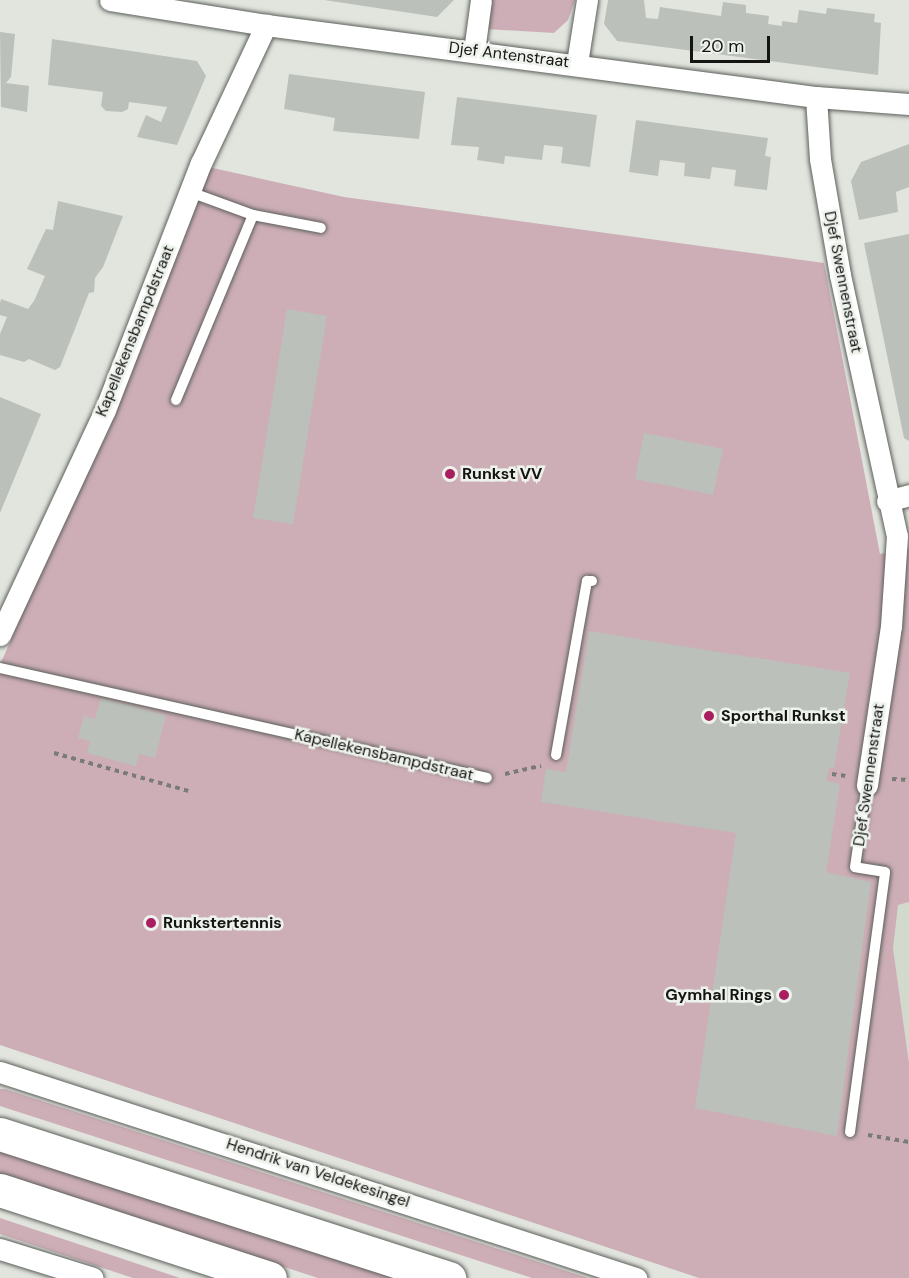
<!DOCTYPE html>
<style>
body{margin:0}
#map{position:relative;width:909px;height:1278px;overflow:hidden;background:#e1e5de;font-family:"DM Sans",sans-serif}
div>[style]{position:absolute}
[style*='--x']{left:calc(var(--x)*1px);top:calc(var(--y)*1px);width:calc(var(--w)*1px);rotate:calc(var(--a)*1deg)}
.built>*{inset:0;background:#d2d9cd}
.green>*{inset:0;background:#cdaeb7}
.building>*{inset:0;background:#bcc0ba}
.path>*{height:4px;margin-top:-2px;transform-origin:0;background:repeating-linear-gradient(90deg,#787b76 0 4.5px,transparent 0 9px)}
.roads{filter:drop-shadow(0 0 2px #5d605b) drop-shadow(0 0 2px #5d605b)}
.service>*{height:10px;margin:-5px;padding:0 5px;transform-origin:5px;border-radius:5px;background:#fff}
.minor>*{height:21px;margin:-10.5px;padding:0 10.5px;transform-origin:10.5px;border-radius:10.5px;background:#fff}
.trunk>*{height:33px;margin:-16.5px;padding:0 16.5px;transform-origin:16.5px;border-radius:16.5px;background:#fff}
.dots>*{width:16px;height:16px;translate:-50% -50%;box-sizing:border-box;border:3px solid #eef2ec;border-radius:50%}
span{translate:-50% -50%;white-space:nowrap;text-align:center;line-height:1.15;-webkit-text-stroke:5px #eef2ec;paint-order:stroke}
.street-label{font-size:16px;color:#141513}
.poi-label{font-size:16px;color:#141513;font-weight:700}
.left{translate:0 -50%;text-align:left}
.right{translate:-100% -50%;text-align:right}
.scale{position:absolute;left:690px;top:36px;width:80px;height:27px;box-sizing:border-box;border:3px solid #141513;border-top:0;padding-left:8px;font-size:18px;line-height:21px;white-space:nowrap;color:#141513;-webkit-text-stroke:4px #eef2ec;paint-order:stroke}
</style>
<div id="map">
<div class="built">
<i style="clip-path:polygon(909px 902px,909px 1063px,893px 948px,892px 903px)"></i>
</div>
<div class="green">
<i style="clip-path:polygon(490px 0,575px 0,568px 20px,554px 33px,486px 29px)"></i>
<i style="clip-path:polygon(208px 167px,344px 197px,824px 263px,880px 554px,909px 547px,909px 902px,898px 905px,893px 948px,909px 1063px,909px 1278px,699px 1278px,0 1045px,0 665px,114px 404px)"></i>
<i style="clip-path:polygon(0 1089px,5px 1089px,588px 1278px,532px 1278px,0 1106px)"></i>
<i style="clip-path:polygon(0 1150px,398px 1278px,318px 1278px,0 1174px)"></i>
<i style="clip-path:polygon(0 1218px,180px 1278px,133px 1278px,0 1234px)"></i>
</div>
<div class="building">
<i style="clip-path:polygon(324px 0,454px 0,437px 17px)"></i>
<i style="clip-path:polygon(608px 0,644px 0,646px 18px,658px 19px,660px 7px,721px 16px,723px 2px,746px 5px,746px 13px,769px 16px,768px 24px,782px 26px,782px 21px,797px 23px,799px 10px,826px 14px,827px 8px,875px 14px,874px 22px,881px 23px,878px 75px,617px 41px,604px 24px)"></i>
<i style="clip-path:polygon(0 32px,15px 34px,11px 77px,6px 83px,29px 86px,27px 112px,1px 107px)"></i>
<i style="clip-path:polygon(52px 39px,197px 61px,206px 76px,177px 145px,137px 137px,146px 115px,161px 122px,167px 107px,129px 102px,128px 109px,122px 112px,106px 111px,101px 106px,103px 92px,48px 85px)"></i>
<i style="clip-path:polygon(289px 74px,425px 92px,419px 139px,333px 131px,335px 118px,284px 109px)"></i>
<i style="clip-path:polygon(457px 97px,597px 115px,590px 167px,561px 163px,563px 147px,544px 145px,542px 160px,505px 156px,504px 164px,477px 160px,479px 147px,451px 145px)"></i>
<i style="clip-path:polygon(636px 120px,768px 138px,765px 156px,771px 157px,767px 190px,734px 186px,736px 170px,712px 167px,710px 179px,684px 176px,685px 163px,660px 160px,658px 176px,629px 172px)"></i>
<i style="clip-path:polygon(909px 144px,909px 187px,896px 192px,898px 212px,859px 220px,851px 181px,861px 162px)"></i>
<i style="clip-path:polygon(58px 201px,123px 216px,103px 267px,95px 278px,94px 292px,89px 293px,60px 367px,55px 370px,29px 359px,24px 362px,0 355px,0 334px,7px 317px,0 315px,0 303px,1px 299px,28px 309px,34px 301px,45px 276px,27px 269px,46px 229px,53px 230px)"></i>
<i style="clip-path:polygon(909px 234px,909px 441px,904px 438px,864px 243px)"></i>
<i style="clip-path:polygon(287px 309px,327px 316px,293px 524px,253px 518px)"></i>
<i style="clip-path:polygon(0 397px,41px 414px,0 513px)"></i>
<i style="clip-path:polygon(644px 433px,723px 449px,713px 495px,635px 479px)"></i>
<i style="clip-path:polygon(589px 631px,850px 673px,834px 768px,829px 767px,826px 781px,840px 784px,826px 872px,871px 882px,837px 1136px,695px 1108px,736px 833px,541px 802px,546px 769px,566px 772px)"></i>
<i style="clip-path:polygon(101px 698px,166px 715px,155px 758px,139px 754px,136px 766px,87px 753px,90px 741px,78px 738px,84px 716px,95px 719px)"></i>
</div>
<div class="path">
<i style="--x:54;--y:753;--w:143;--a:15.8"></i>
<i style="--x:505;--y:774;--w:37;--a:-13"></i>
<i style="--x:832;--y:774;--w:14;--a:8"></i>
<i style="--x:892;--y:779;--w:17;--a:3"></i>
<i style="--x:868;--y:1135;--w:42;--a:9.7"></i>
</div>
<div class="roads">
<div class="service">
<i style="--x:190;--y:192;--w:67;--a:20.1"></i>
<i style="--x:253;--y:215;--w:69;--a:10.8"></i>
<i style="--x:176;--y:400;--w:200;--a:-67.4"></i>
<i style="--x:0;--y:668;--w:499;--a:12.7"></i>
<i style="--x:556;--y:755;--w:177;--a:-79.9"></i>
<i style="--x:587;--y:581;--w:5;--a:0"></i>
<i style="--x:850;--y:1132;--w:262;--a:-82.3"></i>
<i style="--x:885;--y:872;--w:30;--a:-171"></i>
<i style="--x:855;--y:867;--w:83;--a:-81.7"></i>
</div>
<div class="minor">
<i style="--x:110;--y:0;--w:158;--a:9.1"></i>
<i style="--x:266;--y:25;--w:555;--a:7.46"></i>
<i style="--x:816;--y:97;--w:93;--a:4.3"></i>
<i style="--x:474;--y:51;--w:51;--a:-82.2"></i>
<i style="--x:577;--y:63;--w:64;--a:-81"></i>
<i style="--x:816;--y:97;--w:62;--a:86.3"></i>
<i style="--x:820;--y:159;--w:118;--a:80.2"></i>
<i style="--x:840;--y:275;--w:267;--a:77.7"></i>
<i style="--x:897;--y:536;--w:90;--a:93.8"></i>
<i style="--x:891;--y:626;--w:161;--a:98.6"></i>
<i style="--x:887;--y:501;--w:23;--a:-15"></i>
<i style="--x:0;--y:635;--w:248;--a:-65"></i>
<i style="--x:105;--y:410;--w:265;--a:-68.8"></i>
<i style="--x:201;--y:163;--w:153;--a:-64.8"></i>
<i style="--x:0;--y:1072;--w:669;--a:17.95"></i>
<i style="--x:0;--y:1249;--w:97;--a:17.3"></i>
</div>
<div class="trunk">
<i style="--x:0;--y:1134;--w:472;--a:17.8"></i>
<i style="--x:0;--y:1190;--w:284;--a:18.1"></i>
</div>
</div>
<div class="dots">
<i style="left:450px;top:474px;background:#a91e61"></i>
<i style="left:709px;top:716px;background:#a91e61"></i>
<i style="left:151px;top:923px;background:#a91e61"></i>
<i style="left:784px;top:995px;background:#a91e61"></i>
</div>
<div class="street-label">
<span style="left:509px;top:55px;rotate:7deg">Djef Antenstraat</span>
<span style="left:843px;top:282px;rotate:79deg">Djef Swennenstraat</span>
<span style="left:135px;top:331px;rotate:-68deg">Kapellekensbampdstraat</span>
<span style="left:384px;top:755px;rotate:13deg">Kapellekensbampdstraat</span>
<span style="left:869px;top:775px;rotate:-82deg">Djef Swennenstraat</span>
<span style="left:318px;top:1173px;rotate:18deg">Hendrik van Veldekesingel</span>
</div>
<div class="poi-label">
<span class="left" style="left:462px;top:474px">Runkst VV</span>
<span class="left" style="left:721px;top:716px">Sporthal Runkst</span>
<span class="left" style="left:163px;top:923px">Runkstertennis</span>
<span class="right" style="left:772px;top:995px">Gymhal Rings</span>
</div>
<div class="scale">20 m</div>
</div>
